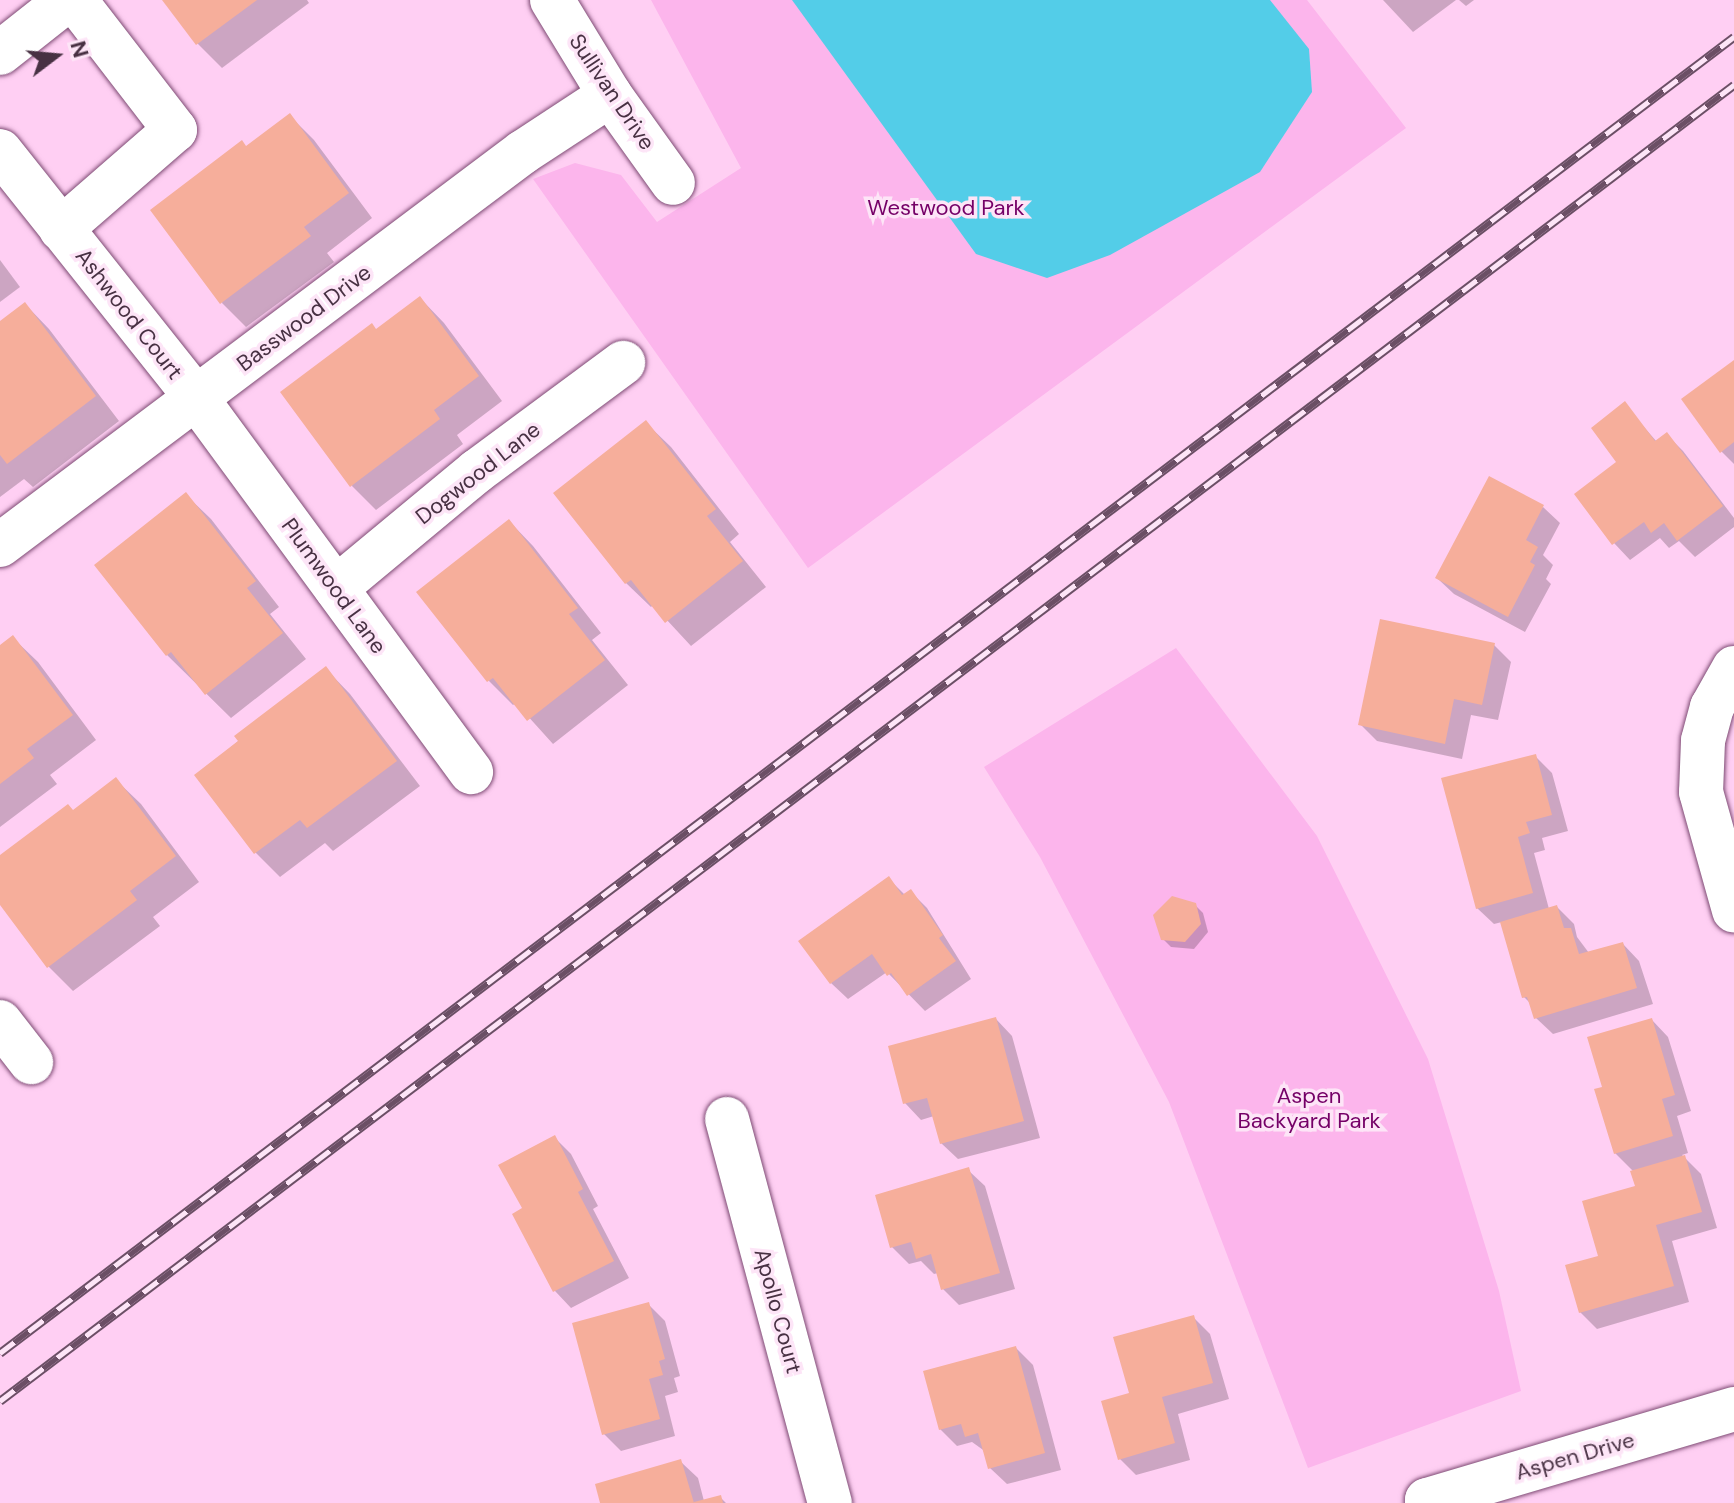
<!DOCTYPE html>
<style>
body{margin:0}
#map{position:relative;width:1734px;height:1503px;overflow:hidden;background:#ffcff3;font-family:"DM Sans",sans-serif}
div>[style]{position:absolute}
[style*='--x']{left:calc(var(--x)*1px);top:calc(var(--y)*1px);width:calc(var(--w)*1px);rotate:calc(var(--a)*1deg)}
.green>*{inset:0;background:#fcb5ec}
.water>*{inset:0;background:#53cde8}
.shadow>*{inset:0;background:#0003}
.building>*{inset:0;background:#f6ae9b}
.roads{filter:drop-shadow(0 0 2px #7e4b74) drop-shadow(0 0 2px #7e4b74)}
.minor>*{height:44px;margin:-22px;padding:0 22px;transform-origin:22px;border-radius:22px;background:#fff}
.tertiary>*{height:44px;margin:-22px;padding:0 22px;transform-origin:22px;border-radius:22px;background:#fff}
.rail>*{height:9px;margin-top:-4.5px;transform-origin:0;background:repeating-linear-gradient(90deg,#fde5f7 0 18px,#6b4f65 0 36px);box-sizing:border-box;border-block:2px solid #6b4f65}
span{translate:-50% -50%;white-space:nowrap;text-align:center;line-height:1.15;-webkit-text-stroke:7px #fde5f7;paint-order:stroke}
.street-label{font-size:22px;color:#483143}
.park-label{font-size:22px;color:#750067}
.north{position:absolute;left:16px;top:16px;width:80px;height:80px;-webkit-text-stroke:6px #fde5f7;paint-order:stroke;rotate:74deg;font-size:22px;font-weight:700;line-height:32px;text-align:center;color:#483143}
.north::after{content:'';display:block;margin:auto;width:28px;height:36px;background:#483143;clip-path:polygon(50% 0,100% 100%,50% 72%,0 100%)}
</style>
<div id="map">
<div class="green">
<i style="clip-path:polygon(651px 0,1307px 0,1406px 128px,808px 568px,533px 179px,575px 163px,621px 175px,657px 222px,741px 168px)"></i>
<i style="clip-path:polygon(1176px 648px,1317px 836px,1428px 1059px,1499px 1291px,1521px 1391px,1308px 1468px,1169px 1102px,1040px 857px,984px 767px)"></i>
</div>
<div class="water">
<i style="clip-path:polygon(792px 0,1270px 0,1309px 49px,1312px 92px,1260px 172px,1110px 255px,1047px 278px,976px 254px)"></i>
</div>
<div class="shadow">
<i style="clip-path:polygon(165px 0,307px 0,309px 3px,222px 68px,198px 44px)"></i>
<i style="clip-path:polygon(1383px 0,1456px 0,1413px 32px)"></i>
<i style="clip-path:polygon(1459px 0,1474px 0,1466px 6px)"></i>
<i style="clip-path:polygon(290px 116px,314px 140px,372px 218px,327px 253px,334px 262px,246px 327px,222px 303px,247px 148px)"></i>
<i style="clip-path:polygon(0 260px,20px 287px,0 302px)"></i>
<i style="clip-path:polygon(420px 298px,444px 323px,502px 401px,457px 435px,463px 444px,376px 510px,352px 486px,377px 331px)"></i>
<i style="clip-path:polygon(25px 304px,49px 329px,119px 421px,33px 487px,24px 479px,0 497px,0 323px)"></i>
<i style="clip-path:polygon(1734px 363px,1734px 464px,1721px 451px)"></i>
<i style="clip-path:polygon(1624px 404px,1657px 442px,1666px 434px,1683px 451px,1734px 518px,1734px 527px,1695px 557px,1679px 541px,1669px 548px,1660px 538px,1630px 560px,1614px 543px)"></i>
<i style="clip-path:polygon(646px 423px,671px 447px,739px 534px,730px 542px,766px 587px,691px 646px,653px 605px,651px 607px,626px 583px)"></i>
<i style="clip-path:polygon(186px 495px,211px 519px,279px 607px,270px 614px,306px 659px,231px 718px,167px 655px)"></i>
<i style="clip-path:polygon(1543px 507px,1560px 523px,1543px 555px,1553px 565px,1546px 579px,1551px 584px,1525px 632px,1454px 594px,1437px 578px)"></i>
<i style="clip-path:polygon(509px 521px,533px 546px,601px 633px,592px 640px,628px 685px,553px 744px,516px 703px,513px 705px,489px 681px)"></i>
<i style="clip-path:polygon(13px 638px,38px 662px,96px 740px,50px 775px,57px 784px,0 827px,0 648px)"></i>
<i style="clip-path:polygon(1494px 645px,1511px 662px,1498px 720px,1471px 715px,1462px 759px,1377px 741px,1360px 724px)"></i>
<i style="clip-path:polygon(326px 669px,350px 694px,420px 786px,333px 851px,325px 843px,280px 877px,256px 853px,197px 775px)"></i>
<i style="clip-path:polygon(1535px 756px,1552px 773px,1568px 831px,1542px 838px,1545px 850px,1534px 853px,1549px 909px,1557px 907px,1574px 924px,1577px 937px,1589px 953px,1623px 944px,1639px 961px,1653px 1004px,1553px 1034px,1536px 1018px,1532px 1005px,1524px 997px,1502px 922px,1494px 924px,1477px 908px)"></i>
<i style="clip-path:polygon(116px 780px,141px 804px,199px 882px,153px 917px,160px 926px,73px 991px,49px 967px,0 902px,0 858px,73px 812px)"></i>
<i style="clip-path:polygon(889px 879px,905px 895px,910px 891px,927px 908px,971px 979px,925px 1011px,887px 972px,848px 999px,831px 983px)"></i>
<i style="clip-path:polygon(1195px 905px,1203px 913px,1208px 932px,1194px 949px,1171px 947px,1163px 939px)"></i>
<i style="clip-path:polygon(996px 1019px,1012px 1036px,1040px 1138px,958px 1159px,941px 1143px,934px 1116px,921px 1120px,905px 1103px)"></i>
<i style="clip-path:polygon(1652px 1020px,1668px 1037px,1691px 1111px,1677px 1116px,1688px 1153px,1682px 1155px,1701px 1174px,1717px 1228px,1672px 1241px,1689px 1302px,1597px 1329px,1580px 1312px,1600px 1257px,1637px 1187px,1634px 1172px,1615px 1153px,1605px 1088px)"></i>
<i style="clip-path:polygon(555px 1138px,571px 1154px,598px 1206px,593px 1209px,629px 1278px,571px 1308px,555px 1291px)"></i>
<i style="clip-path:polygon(968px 1170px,985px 1186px,1015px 1289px,959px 1305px,943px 1289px,938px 1273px,934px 1274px,921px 1261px,909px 1264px,892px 1247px)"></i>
<i style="clip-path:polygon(648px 1304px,665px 1321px,680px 1376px,674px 1378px,678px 1392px,665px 1396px,675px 1436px,621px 1451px,604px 1434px)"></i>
<i style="clip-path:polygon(1193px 1317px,1210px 1334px,1229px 1399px,1178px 1414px,1190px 1460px,1136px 1475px,1120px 1459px)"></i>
<i style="clip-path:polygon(1016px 1348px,1033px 1365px,1061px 1470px,1007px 1484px,990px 1468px,986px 1452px,972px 1442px,957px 1446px,940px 1429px)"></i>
<i style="clip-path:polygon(681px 1462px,698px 1478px,704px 1501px,720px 1497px,726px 1503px,602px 1503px)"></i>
</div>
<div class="building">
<i style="clip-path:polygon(162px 0,257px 0,196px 45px)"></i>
<i style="clip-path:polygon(290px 113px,349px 193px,304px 227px,311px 236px,220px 304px,150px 210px,242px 140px,246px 146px)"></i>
<i style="clip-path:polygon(420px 296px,479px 376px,434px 410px,440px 419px,350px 487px,280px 392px,372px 323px,376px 329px)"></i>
<i style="clip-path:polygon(25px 302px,96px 396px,7px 464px,0 455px,0 321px)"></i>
<i style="clip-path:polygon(1734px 360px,1734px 442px,1720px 453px,1681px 399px)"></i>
<i style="clip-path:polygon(1625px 401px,1655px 441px,1667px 432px,1723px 506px,1677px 541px,1664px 523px,1651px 533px,1644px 522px,1612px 545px,1574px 494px,1616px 462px,1591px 428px)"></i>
<i style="clip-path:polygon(646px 420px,716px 509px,707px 516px,743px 561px,665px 623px,631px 580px,625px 584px,553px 493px)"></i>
<i style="clip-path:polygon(1489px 476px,1544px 505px,1526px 540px,1538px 547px,1530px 562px,1535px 565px,1508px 617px,1435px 578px)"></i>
<i style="clip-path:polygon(186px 492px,256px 581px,247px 588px,283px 633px,205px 695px,171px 652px,166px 656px,94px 565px)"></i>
<i style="clip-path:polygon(509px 519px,578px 608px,569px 614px,605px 660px,527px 721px,493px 678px,487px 682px,416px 592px)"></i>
<i style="clip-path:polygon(1380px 619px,1495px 643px,1482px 705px,1454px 699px,1445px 744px,1358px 725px)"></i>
<i style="clip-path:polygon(13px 635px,73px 715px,27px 749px,34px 758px,0 784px,0 645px)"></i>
<i style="clip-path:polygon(326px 666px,397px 761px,307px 828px,300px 820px,254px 854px,194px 775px,238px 741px,234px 736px)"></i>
<i style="clip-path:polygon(1536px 754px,1552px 815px,1526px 822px,1530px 833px,1518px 837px,1533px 893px,1476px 909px,1441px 778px)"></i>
<i style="clip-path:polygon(116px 777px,176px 856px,130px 891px,137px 900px,47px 968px,0 905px,0 855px,68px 804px,73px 810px)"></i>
<i style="clip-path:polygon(889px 876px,902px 895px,911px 889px,943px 935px,939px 938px,956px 961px,907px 996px,891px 973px,887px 976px,872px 954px,830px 984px,798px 941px)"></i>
<i style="clip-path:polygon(1172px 896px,1196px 903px,1201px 924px,1185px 942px,1161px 940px,1153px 915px)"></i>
<i style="clip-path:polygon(1557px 905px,1564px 928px,1571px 928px,1579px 954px,1623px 942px,1637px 988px,1534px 1019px,1527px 997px,1522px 998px,1500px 922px)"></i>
<i style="clip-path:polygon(996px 1017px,1024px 1121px,940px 1144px,927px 1098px,903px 1104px,888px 1046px)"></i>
<i style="clip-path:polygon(1652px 1018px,1675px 1095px,1662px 1099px,1673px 1136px,1614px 1154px,1594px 1089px,1602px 1087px,1587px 1037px)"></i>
<i style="clip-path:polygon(555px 1135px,583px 1189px,578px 1192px,614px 1261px,553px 1292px,512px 1214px,522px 1208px,498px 1165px)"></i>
<i style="clip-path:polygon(1685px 1155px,1702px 1212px,1656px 1225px,1674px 1286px,1579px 1313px,1565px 1265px,1598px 1256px,1582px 1201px,1635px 1186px,1630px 1171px)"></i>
<i style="clip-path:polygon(969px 1167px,1000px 1273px,941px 1290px,931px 1254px,916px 1259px,911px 1242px,890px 1248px,875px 1195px)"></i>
<i style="clip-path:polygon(649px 1302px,665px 1359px,659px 1361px,663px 1375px,649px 1379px,660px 1419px,602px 1435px,572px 1323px)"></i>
<i style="clip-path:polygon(1194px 1315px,1213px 1383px,1162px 1397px,1175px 1443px,1118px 1460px,1101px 1401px,1129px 1393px,1113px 1337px)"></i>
<i style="clip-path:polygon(1016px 1346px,1045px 1453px,988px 1469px,978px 1433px,965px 1437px,961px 1424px,939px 1430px,923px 1371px)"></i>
<i style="clip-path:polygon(681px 1459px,694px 1503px,600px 1503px,595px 1484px)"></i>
<i style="clip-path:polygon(721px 1495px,723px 1503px,694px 1503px,694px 1502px)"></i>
</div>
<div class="roads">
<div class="minor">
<i style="--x:552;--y:0;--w:111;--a:58.6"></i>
<i style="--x:610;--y:95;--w:108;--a:54.4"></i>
<i style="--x:0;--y:53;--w:85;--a:-38.3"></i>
<i style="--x:0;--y:151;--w:317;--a:51.5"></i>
<i style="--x:197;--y:399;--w:463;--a:53.7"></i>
<i style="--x:61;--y:229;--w:151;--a:-41"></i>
<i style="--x:175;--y:130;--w:164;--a:-127.6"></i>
<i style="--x:0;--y:545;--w:654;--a:-36.92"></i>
<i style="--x:523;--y:152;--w:104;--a:-33.2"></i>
<i style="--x:336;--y:588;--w:183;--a:-39.7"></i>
<i style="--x:477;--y:471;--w:182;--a:-36.5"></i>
<i style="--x:1734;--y:668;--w:45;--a:119.4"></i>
<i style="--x:1712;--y:707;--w:35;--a:105"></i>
<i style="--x:1703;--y:741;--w:51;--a:92.2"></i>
<i style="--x:1701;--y:792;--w:123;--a:74.4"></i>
<i style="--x:0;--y:1022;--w:51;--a:52.2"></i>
<i style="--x:727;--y:1119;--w:398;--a:75"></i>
</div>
<div class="tertiary">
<i style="--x:1427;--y:1503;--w:3;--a:-90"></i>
<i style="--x:1427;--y:1500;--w:320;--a:-16.5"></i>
</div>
</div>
<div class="rail">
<i style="--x:0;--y:1353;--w:2177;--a:-37.2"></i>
<i style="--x:0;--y:1401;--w:2177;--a:-37.2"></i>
</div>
<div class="street-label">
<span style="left:612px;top:92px;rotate:56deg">Sullivan Drive</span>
<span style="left:129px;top:314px;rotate:52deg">Ashwood Court</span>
<span style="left:304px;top:318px;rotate:-37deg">Basswood Drive</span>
<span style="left:478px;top:473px;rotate:-38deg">Dogwood Lane</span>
<span style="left:334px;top:586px;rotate:54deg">Plumwood Lane</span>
<span style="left:778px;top:1311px;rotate:75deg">Apollo Court</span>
<span style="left:1575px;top:1456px;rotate:-16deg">Aspen Drive</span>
</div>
<div class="park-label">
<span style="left:946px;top:208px">Westwood Park</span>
<span style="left:1309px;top:1108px">Aspen<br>Backyard Park</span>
</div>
<div class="north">N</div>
</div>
